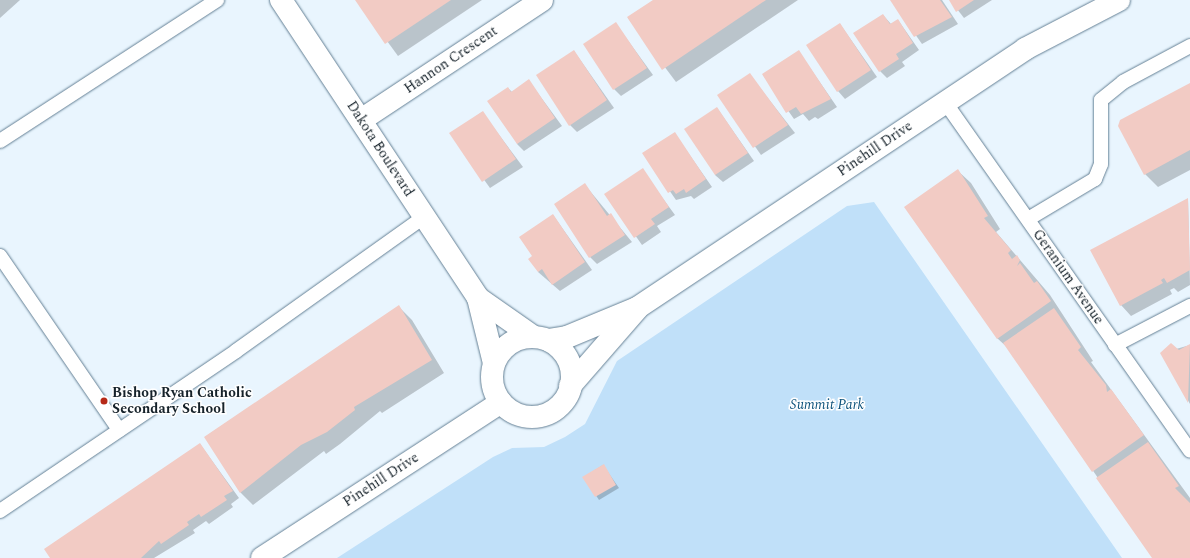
<!DOCTYPE html>
<style>
body{margin:0}
#map{position:relative;width:1190px;height:558px;overflow:hidden;background:#e9f5fe;font-family:Spectral,serif}
div>[style]{position:absolute}
[style*='--x']{left:calc(var(--x)*1px);top:calc(var(--y)*1px);width:calc(var(--w)*1px);rotate:calc(var(--a)*1deg)}
.green>*{inset:0;background:#c0e0f9}
.shadow>*{inset:0;background:#0003}
.building>*{inset:0;background:#f2cbc4}
.roads{filter:drop-shadow(0 0 1px #648095) drop-shadow(0 0 1px #648095)}
.service>*{height:14px;margin:-7px;padding:0 7px;transform-origin:7px;border-radius:7px;background:#fff}
.minor>*{height:22px;margin:-11px;padding:0 11px;transform-origin:11px;border-radius:11px;background:#fff}
.minor>.ring{margin:-11px;padding:0;box-sizing:content-box;background:none;border:22px solid #fff;border-radius:50%}
.dots>*{width:11px;height:11px;translate:-50% -50%;box-sizing:border-box;border:2px solid #fff;border-radius:50%}
span{translate:-50% -50%;white-space:nowrap;text-align:center;line-height:1.15;-webkit-text-stroke:3px #fff;paint-order:stroke}
.street-label{font-size:14px;color:#16222a}
.poi-label{font-size:14px;color:#16222a;font-weight:700}
.left{translate:0 -50%;text-align:left}
.park-label{font-size:14px;color:#0e537c;font-style:italic}
</style>
<div id="map">
<div class="green">
<i style="clip-path:polygon(874px 202px,1122px 558px,337px 558px,493px 457px,512px 448px,544px 447px,565px 437px,585px 424px,617px 361px,847px 206px)"></i>
</div>
<div class="shadow">
<i style="clip-path:polygon(0 0,20px 0,0 18px)"></i>
<i style="clip-path:polygon(357px 0,482px 0,398px 56px)"></i>
<i style="clip-path:polygon(654px 0,798px 0,676px 82px,628px 18px)"></i>
<i style="clip-path:polygon(891px 0,942px 0,958px 24px,922px 44px)"></i>
<i style="clip-path:polygon(950px 0,992px 0,964px 18px)"></i>
<i style="clip-path:polygon(883px 15px,891px 24px,898px 20px,919px 50px,902px 62px,905px 66px,887px 78px,880px 71px)"></i>
<i style="clip-path:polygon(616px 24px,653px 75px,621px 96px,614px 89px)"></i>
<i style="clip-path:polygon(840px 24px,877px 77px,845px 99px,838px 91px)"></i>
<i style="clip-path:polygon(574px 51px,614px 108px,577px 132px,570px 125px)"></i>
<i style="clip-path:polygon(799px 52px,837px 107px,818px 119px,815px 117px,809px 121px,803px 114px,794px 119px,763px 75px)"></i>
<i style="clip-path:polygon(750px 75px,795px 133px,761px 155px,719px 95px)"></i>
<i style="clip-path:polygon(529px 81px,562px 126px,524px 151px,517px 144px,508px 88px,512px 92px)"></i>
<i style="clip-path:polygon(1190px 84px,1190px 170px,1158px 187px,1145px 174px)"></i>
<i style="clip-path:polygon(717px 108px,754px 161px,723px 182px,715px 175px)"></i>
<i style="clip-path:polygon(482px 112px,523px 167px,490px 188px,451px 134px)"></i>
<i style="clip-path:polygon(675px 134px,712px 187px,694px 199px,691px 196px,676px 200px,644px 154px)"></i>
<i style="clip-path:polygon(642px 170px,675px 215px,657px 226px,661px 232px,642px 245px,606px 194px)"></i>
<i style="clip-path:polygon(958px 171px,971px 183px,1000px 229px,996px 232px,1050px 295px,1093px 361px,1091px 362px,1190px 498px,1190px 558px,1153px 558px,1010px 350px,997px 338px)"></i>
<i style="clip-path:polygon(585px 185px,632px 242px,597px 264px,590px 257px)"></i>
<i style="clip-path:polygon(1188px 199px,1190px 285px,1178px 292px,1174px 288px,1170px 290px,1172px 294px,1131px 316px,1121px 305px,1092px 251px)"></i>
<i style="clip-path:polygon(553px 215px,592px 270px,560px 291px,538px 272px)"></i>
<i style="clip-path:polygon(399px 307px,412px 320px,444px 373px,382px 413px,380px 411px,340px 444px,326px 454px,324px 451px,253px 505px,241px 493px,205px 437px)"></i>
<i style="clip-path:polygon(1190px 345px,1190px 404px,1162px 353px)"></i>
<i style="clip-path:polygon(200px 444px,239px 498px,231px 504px,233px 507px,209px 524px,206px 521px,193px 530px,195px 533px,154px 558px,51px 558px)"></i>
<i style="clip-path:polygon(603px 465px,619px 488px,599px 500px,584px 477px)"></i>
</div>
<div class="building">
<i style="clip-path:polygon(355px 0,451px 0,385px 44px)"></i>
<i style="clip-path:polygon(653px 0,766px 0,662px 70px,627px 17px)"></i>
<i style="clip-path:polygon(890px 0,940px 0,952px 17px,914px 37px)"></i>
<i style="clip-path:polygon(949px 0,974px 0,956px 12px)"></i>
<i style="clip-path:polygon(883px 14px,890px 24px,898px 19px,913px 43px,896px 54px,899px 59px,879px 72px,853px 33px)"></i>
<i style="clip-path:polygon(616px 22px,647px 68px,613px 90px,583px 44px)"></i>
<i style="clip-path:polygon(840px 23px,871px 70px,837px 92px,806px 45px)"></i>
<i style="clip-path:polygon(574px 50px,607px 100px,569px 126px,536px 75px)"></i>
<i style="clip-path:polygon(799px 50px,831px 99px,801px 114px,796px 107px,786px 113px,762px 74px)"></i>
<i style="clip-path:polygon(750px 73px,788px 125px,753px 148px,717px 95px)"></i>
<i style="clip-path:polygon(529px 79px,555px 118px,517px 144px,487px 101px,508px 87px,511px 92px)"></i>
<i style="clip-path:polygon(1190px 83px,1190px 150px,1144px 175px,1118px 126px,1120px 120px)"></i>
<i style="clip-path:polygon(717px 107px,748px 153px,715px 175px,684px 129px)"></i>
<i style="clip-path:polygon(483px 111px,516px 159px,482px 182px,449px 133px)"></i>
<i style="clip-path:polygon(675px 132px,706px 179px,686px 193px,684px 189px,676px 194px,673px 190px,668px 193px,642px 153px)"></i>
<i style="clip-path:polygon(643px 168px,669px 207px,651px 219px,655px 224px,634px 238px,604px 194px)"></i>
<i style="clip-path:polygon(958px 169px,988px 216px,984px 218px,1011px 250px,1008px 253px,1012px 259px,1017px 255px,1020px 260px,1017px 266px,1020px 263px,1034px 283px,1037px 281px,1051px 301px,997px 339px,904px 207px)"></i>
<i style="clip-path:polygon(585px 183px,607px 216px,611px 213px,625px 235px,589px 258px,554px 204px)"></i>
<i style="clip-path:polygon(1188px 198px,1190px 270px,1167px 283px,1164px 278px,1161px 280px,1163px 283px,1120px 306px,1090px 250px)"></i>
<i style="clip-path:polygon(553px 214px,585px 262px,552px 285px,542px 269px,538px 272px,528px 259px,532px 256px,519px 237px)"></i>
<i style="clip-path:polygon(399px 305px,432px 360px,354px 407px,355px 410px,327px 432px,301px 445px,240px 493px,204px 437px)"></i>
<i style="clip-path:polygon(1054px 308px,1081px 347px,1078px 350px,1106px 385px,1107px 392px,1111px 389px,1144px 435px,1092px 472px,1003px 343px)"></i>
<i style="clip-path:polygon(1171px 343px,1179px 350px,1190px 344px,1188px 403px,1160px 353px)"></i>
<i style="clip-path:polygon(1148px 442px,1179px 486px,1175px 488px,1190px 503px,1190px 558px,1152px 558px,1096px 478px)"></i>
<i style="clip-path:polygon(200px 443px,233px 491px,224px 496px,227px 500px,201px 517px,199px 514px,187px 522px,189px 525px,161px 544px,159px 541px,141px 558px,50px 558px,44px 549px)"></i>
<i style="clip-path:polygon(604px 464px,616px 485px,595px 497px,582px 477px)"></i>
</div>
<div class="roads">
<div class="service">
<i style="--x:945;--y:102;--w:426;--a:54.9"></i>
<i style="--x:0;--y:141;--w:259;--a:-33"></i>
<i style="--x:1028;--y:219;--w:78;--a:-30.8"></i>
<i style="--x:1095;--y:179;--w:16;--a:-68"></i>
<i style="--x:1101;--y:164;--w:64;--a:-90"></i>
<i style="--x:1101;--y:100;--w:28;--a:-39"></i>
<i style="--x:1123;--y:82;--w:76;--a:-28.2"></i>
<i style="--x:0;--y:256;--w:211;--a:55.6"></i>
<i style="--x:1115;--y:345;--w:85;--a:-27.5"></i>
<i style="--x:0;--y:511;--w:285;--a:-34.1"></i>
<i style="--x:236;--y:351;--w:231;--a:-35.5"></i>
</div>
<div class="minor">
<i style="--x:281;--y:0;--w:357;--a:56.5"></i>
<i style="--x:478;--y:298;--w:67;--a:76.2"></i>
<i style="--x:361;--y:120;--w:217;--a:-33.5"></i>
<i style="--x:478;--y:298;--w:68;--a:34.9"></i>
<i class="ring" style="left:492px;top:337px;width:58px;height:58px"></i>
<i style="--x:548;--y:340;--w:19;--a:-9"></i>
<i style="--x:567;--y:337;--w:76;--a:-22.5"></i>
<i style="--x:637;--y:308;--w:467;--a:-33.7"></i>
<i style="--x:1025;--y:49;--w:106;--a:-27.5"></i>
<i style="--x:570;--y:386;--w:102;--a:-49"></i>
<i style="--x:262;--y:558;--w:285;--a:-33.1"></i>
</div>
</div>
<div class="dots">
<i style="left:104px;top:401px;background:#b62918"></i>
</div>
<div class="street-label">
<span style="left:451px;top:60px;rotate:-34deg">Hannon Crescent</span>
<span style="left:380px;top:149px;rotate:57deg">Dakota Boulevard</span>
<span style="left:875px;top:149px;rotate:-34deg">Pinehill Drive</span>
<span style="left:1068px;top:277px;rotate:55deg">Geranium Avenue</span>
<span style="left:381px;top:480px;rotate:-33deg">Pinehill Drive</span>
</div>
<div class="poi-label">
<span class="left" style="left:112px;top:401px">Bishop Ryan Catholic<br>Secondary School</span>
</div>
<div class="park-label">
<span style="left:827px;top:405px">Summit Park</span>
</div>
</div>
